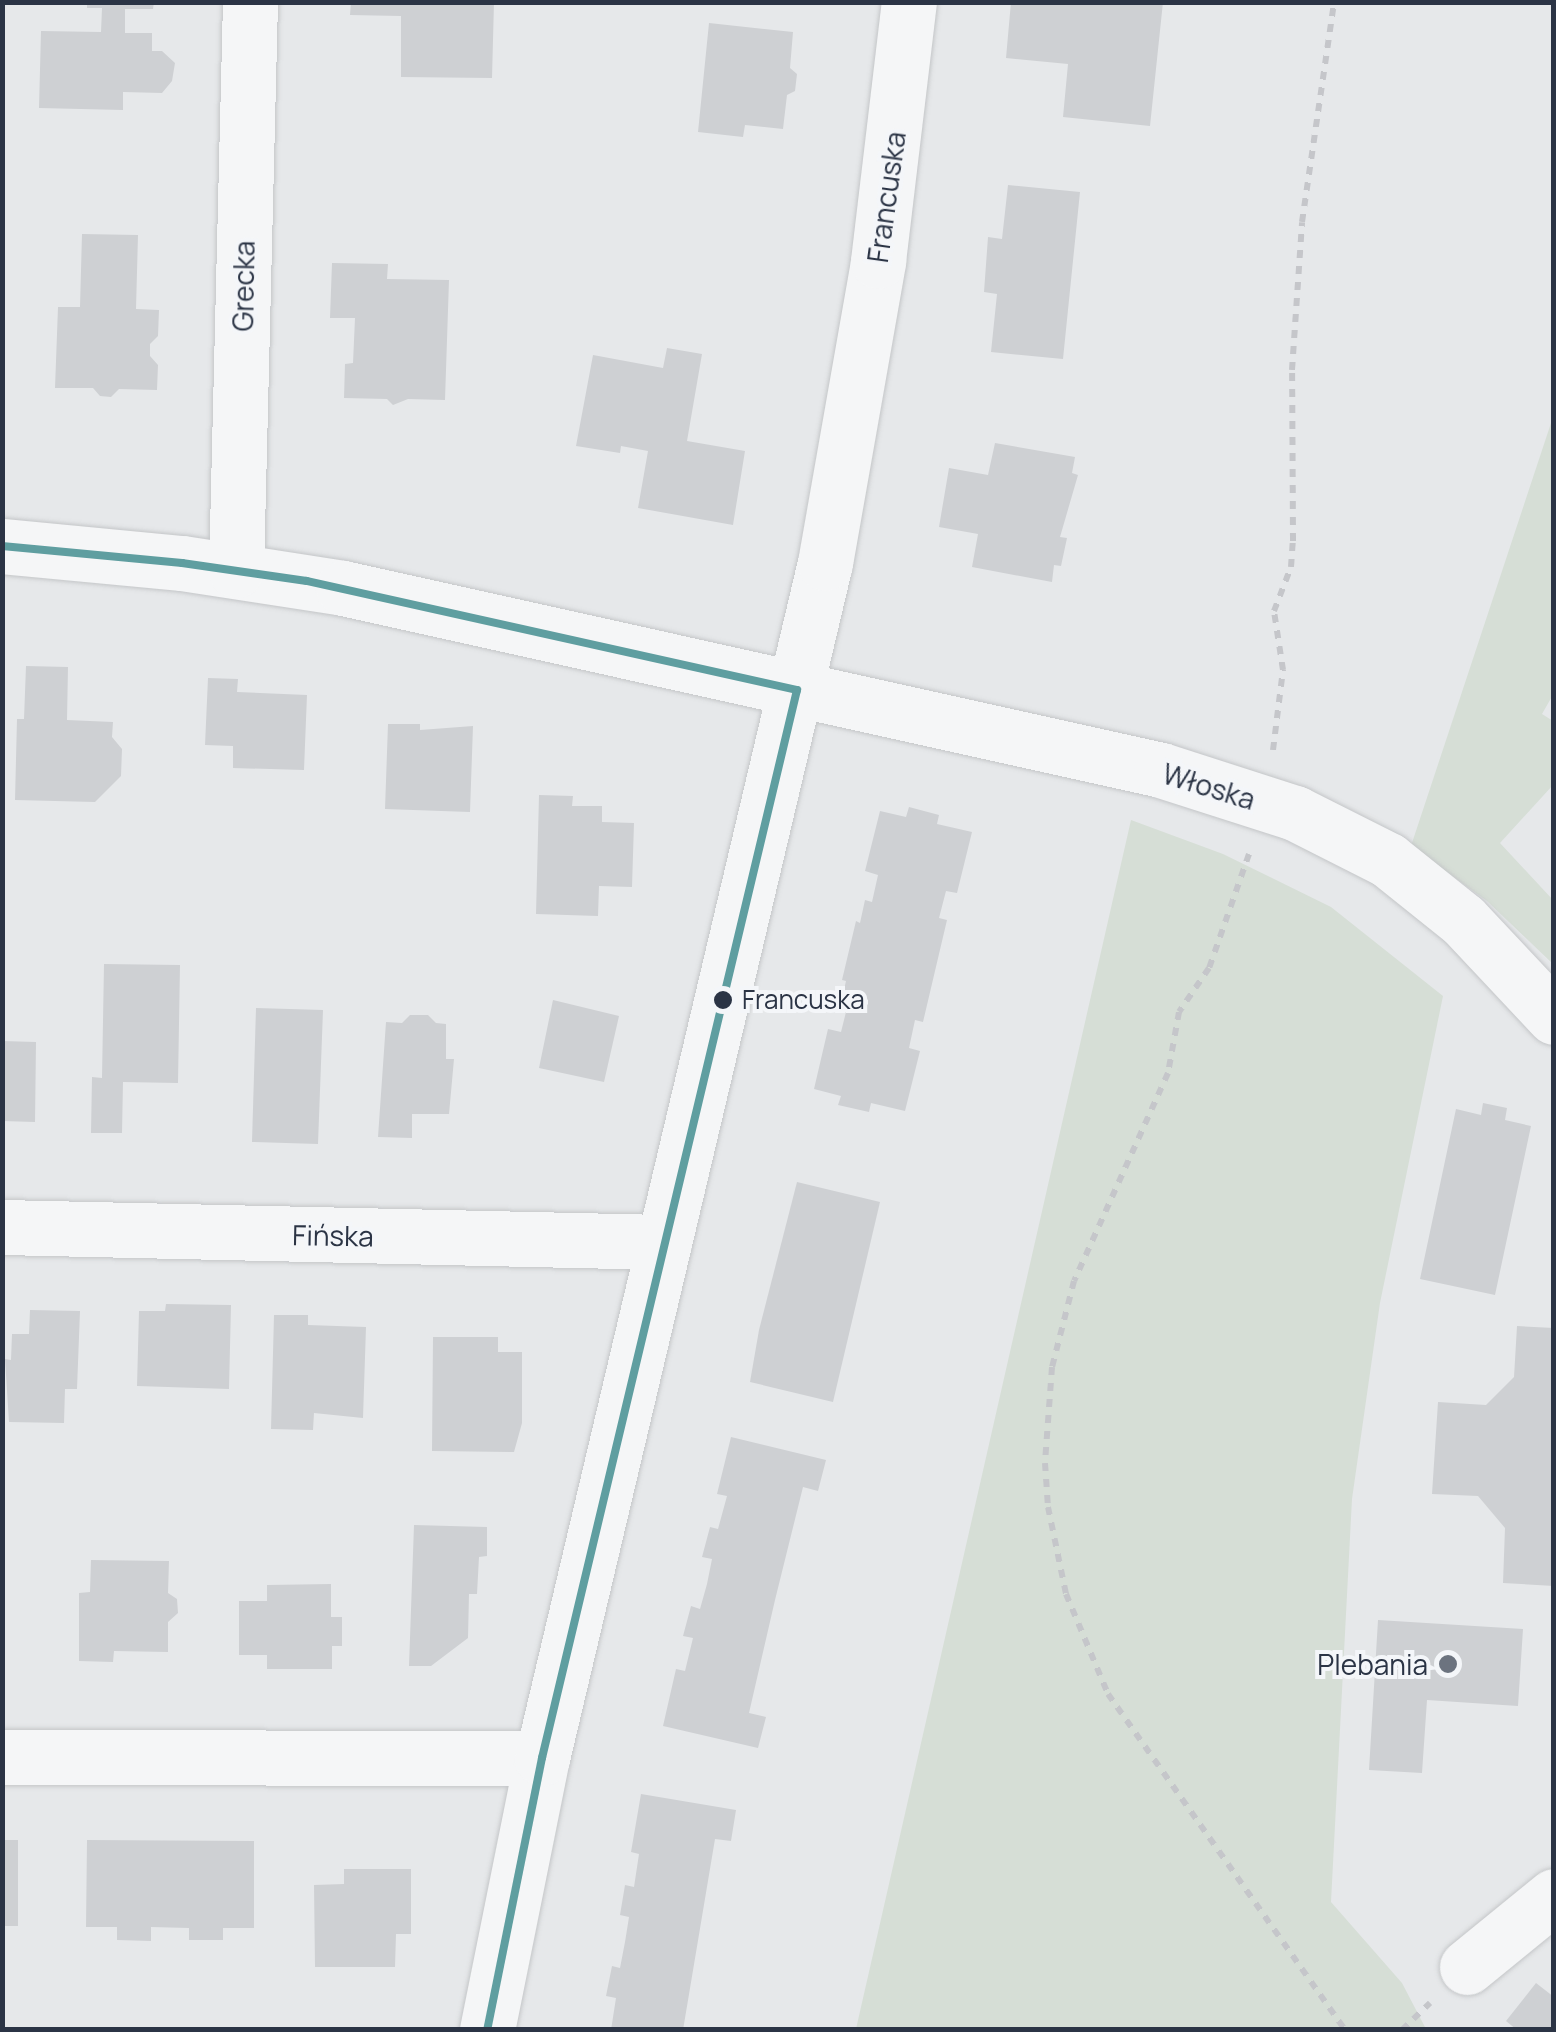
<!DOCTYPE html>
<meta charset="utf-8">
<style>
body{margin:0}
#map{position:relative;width:1556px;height:2032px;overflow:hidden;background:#e6e8ea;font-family:Manrope,sans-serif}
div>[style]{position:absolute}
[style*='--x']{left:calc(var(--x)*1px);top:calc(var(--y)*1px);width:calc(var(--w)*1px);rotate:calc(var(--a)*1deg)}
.green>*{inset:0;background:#d6ded6}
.building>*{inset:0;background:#ced0d3}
.path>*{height:6px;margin-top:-3px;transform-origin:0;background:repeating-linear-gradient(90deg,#c5c6ca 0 8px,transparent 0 16px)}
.roads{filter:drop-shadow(0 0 2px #c4c6c8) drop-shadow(0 0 2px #c4c6c8)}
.minor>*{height:55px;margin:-27.5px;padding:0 27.5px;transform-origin:27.5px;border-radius:27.5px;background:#f5f6f7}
.bus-1>*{height:8px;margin:-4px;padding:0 4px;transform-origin:4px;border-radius:4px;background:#5f9ea0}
.dots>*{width:28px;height:28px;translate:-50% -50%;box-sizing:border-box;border:5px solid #f4f6f9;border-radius:50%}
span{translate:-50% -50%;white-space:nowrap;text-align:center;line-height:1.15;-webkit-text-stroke:8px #f4f6f9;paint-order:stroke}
.bus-label{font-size:26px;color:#2b3445}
.left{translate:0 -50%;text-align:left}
.street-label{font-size:28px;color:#2b3445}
.poi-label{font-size:28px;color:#2b3445}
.right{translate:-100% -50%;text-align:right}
.frame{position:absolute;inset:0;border:5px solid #2b3445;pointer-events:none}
</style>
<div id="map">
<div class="green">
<i style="clip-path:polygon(1553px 417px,1554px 693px,1542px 714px,1553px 721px,1553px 785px,1500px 843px,1553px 900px,1553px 964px,1487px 901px,1411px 846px)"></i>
<i style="clip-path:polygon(1131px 820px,1223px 854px,1331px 907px,1443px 996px,1380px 1303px,1352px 1499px,1331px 1902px,1402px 1983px,1426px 2029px,856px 2029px)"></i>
</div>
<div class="building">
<i style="clip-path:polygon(87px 2px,154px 2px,153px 9px,125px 9px,125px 33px,152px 33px,152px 51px,162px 51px,175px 63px,172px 81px,162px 93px,123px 92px,123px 110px,39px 108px,41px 31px,101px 32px,102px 8px,87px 8px)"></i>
<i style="clip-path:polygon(351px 2px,494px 2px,492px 78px,401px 77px,401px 16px,350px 15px)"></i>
<i style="clip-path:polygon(1011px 2px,1163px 2px,1150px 126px,1063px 117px,1068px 64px,1006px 58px)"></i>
<i style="clip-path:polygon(709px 23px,793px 32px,790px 68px,797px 74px,795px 91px,787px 95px,783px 129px,745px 125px,743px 137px,698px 132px)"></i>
<i style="clip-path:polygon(1008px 185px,1080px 192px,1063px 359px,991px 352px,997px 294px,984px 292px,988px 237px,1002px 239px)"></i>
<i style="clip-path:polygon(82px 234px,138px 235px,136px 309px,159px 310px,158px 336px,150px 344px,150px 356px,158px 365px,157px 390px,119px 389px,111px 397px,100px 396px,93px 388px,55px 388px,58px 307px,80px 307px)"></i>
<i style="clip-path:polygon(332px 263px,388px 264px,387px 279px,449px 280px,445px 400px,408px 399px,393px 405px,387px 399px,344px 398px,345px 364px,353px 363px,355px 318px,330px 318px)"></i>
<i style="clip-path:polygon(667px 348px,702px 354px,687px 441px,745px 451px,733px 525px,638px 508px,648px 451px,621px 446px,620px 453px,576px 446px,593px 355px,663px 368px)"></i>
<i style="clip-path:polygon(995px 443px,1075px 457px,1072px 473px,1078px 475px,1060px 537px,1067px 538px,1061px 566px,1054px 565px,1052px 582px,972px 567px,978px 534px,939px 527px,949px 468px,988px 475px)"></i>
<i style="clip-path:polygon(26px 666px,68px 667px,67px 720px,113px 722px,112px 737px,122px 749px,121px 776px,95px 802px,15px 800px,17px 719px,24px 719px)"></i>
<i style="clip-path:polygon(208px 678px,238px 679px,237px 692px,307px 695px,304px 770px,233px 768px,233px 746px,205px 745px)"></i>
<i style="clip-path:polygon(388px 724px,420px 724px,420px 730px,473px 726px,470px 812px,385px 809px)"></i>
<i style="clip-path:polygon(539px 795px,573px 796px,572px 806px,602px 806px,602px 822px,634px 823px,632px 887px,599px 886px,598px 916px,536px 914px)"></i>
<i style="clip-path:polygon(909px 807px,939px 815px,937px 824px,972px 832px,957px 893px,946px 891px,939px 918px,947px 920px,923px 1022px,915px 1020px,909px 1048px,920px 1051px,905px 1111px,871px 1103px,869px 1112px,838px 1105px,841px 1096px,814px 1089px,828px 1029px,841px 1032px,848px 1004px,841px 1003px,846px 981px,842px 980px,856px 921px,860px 923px,865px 900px,872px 902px,878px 875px,865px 871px,880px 811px,906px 817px)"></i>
<i style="clip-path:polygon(104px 964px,180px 965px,178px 1083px,123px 1082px,122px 1133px,91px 1133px,92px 1077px,102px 1078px)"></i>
<i style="clip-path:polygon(553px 1000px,619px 1016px,604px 1082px,539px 1068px)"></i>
<i style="clip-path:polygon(256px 1008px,323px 1010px,318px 1144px,252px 1142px)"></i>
<i style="clip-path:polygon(410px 1015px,428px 1015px,436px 1023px,446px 1024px,446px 1059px,454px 1059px,449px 1114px,412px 1114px,412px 1138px,378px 1137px,386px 1022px,402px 1023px)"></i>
<i style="clip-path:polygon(2px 1041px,36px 1042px,35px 1122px,2px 1121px)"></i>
<i style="clip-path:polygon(1483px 1103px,1507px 1108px,1505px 1120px,1531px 1126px,1495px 1295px,1420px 1279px,1456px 1109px,1481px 1115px)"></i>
<i style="clip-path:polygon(797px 1182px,880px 1202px,833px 1402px,750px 1382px,759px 1330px)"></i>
<i style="clip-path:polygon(166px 1304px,231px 1305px,229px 1389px,137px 1386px,139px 1311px,165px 1311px)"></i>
<i style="clip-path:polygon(30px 1310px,80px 1311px,77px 1389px,65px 1389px,64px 1423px,9px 1422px,5px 1359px,11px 1360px,12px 1334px,29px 1334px)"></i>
<i style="clip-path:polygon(274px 1315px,308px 1315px,308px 1325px,366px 1327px,363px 1418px,314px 1413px,313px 1430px,271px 1429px)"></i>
<i style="clip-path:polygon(1517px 1326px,1554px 1328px,1554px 1586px,1503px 1583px,1505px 1528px,1478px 1496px,1432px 1494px,1438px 1402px,1486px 1405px,1514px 1377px)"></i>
<i style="clip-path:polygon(433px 1337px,498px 1337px,498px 1352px,522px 1352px,522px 1423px,514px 1452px,432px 1451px)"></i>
<i style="clip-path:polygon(731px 1437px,826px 1460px,818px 1491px,803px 1487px,775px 1600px,749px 1713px,766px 1717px,758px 1748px,663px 1726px,676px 1669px,685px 1671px,693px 1638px,683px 1636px,691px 1606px,700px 1609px,707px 1584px,712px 1559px,702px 1557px,710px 1527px,718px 1529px,727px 1496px,717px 1494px)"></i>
<i style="clip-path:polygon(414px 1525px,487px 1527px,487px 1556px,479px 1557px,477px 1594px,469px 1594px,468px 1638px,431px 1666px,409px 1666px)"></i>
<i style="clip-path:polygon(91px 1560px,169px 1561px,168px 1593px,177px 1599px,178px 1613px,168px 1622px,168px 1652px,114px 1651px,113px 1662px,79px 1661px,79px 1593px,90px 1592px)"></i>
<i style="clip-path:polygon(331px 1584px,331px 1617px,342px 1617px,342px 1646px,332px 1646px,332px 1669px,267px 1669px,267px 1655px,239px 1655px,239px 1601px,267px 1601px,267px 1585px)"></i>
<i style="clip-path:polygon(1378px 1620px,1523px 1629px,1518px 1706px,1427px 1700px,1422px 1773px,1369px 1770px)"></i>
<i style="clip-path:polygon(641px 1794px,736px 1810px,731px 1841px,715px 1839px,683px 2030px,611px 2030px,616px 1998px,606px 1996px,612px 1966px,620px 1968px,625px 1942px,629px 1917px,620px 1915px,625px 1885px,634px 1887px,639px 1854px,631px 1852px)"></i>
<i style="clip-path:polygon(2px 1840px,18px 1840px,18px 1926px,2px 1926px)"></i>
<i style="clip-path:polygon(87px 1840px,254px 1841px,254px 1928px,223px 1928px,223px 1940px,189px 1940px,189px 1928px,151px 1927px,151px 1941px,117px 1940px,117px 1927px,86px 1927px)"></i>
<i style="clip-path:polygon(344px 1869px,411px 1869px,411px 1934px,396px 1934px,395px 1967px,315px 1967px,314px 1885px,344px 1884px)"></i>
<i style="clip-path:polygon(1536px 1983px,1554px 1997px,1554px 2030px,1517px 2030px,1506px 2021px)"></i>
</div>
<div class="path">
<i style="--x:1273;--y:750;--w:81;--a:-82.9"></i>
<i style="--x:1283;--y:670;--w:60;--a:-98.7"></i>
<i style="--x:1274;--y:611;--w:47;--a:-68.9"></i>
<i style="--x:1291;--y:567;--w:26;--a:-86"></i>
<i style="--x:1293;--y:541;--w:171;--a:-90.3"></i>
<i style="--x:1292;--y:370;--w:148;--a:-86.1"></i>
<i style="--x:1302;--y:222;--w:222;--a:-81.7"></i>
<i style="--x:1249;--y:854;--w:121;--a:109.3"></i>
<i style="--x:1209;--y:968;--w:53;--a:124.3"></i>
<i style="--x:1179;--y:1012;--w:62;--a:100.2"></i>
<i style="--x:1168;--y:1073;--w:228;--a:114.3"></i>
<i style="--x:1074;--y:1281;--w:89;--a:104.3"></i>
<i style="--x:1052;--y:1367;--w:96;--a:94.2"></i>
<i style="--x:1045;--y:1463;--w:44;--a:86.1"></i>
<i style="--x:1048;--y:1507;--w:89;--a:78.3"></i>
<i style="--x:1066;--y:1594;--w:108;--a:67.2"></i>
<i style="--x:1108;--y:1694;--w:411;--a:54.8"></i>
<i style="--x:1402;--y:2030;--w:39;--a:-44"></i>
</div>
<div class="roads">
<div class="minor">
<i style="--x:2;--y:546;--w:181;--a:5.4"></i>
<i style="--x:182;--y:563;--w:163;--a:8.8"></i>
<i style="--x:343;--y:588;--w:838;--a:12.54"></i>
<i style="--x:1161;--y:770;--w:141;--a:17.8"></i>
<i style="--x:1295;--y:813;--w:104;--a:26.8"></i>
<i style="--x:1388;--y:860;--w:96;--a:38.7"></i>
<i style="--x:1463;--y:920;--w:133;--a:46.8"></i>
<i style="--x:236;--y:570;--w:568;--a:-88.59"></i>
<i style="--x:2;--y:1227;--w:662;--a:1.3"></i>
<i style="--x:2;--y:1757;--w:540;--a:0.11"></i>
<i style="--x:1467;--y:1967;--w:112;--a:-39.2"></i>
<i style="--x:487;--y:2030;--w:278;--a:-78.6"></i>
<i style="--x:542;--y:1758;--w:1228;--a:-76.68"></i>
<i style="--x:825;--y:563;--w:307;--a:-80"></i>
<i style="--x:878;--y:261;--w:261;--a:-83.2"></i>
</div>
</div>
<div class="bus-1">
<i style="--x:2;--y:546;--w:181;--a:5.4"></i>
<i style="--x:182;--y:563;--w:126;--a:8.2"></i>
<i style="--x:307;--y:581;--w:502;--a:12.54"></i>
<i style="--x:797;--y:690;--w:1098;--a:103.43"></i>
<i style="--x:542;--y:1758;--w:278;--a:101.4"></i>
</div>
<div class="dots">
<i style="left:723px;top:1000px;background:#2b3445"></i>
<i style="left:1448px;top:1664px;background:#6c737f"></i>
</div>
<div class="bus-label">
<span class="left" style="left:742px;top:1000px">Francuska</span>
</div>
<div class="street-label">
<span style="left:886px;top:197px;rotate:-82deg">Francuska</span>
<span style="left:243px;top:286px;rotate:-89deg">Grecka</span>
<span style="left:1209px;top:786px;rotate:17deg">Włoska</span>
<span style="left:333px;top:1235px;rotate:1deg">Fińska</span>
</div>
<div class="poi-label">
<span class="right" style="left:1428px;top:1664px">Plebania</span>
</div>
<div class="frame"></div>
</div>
